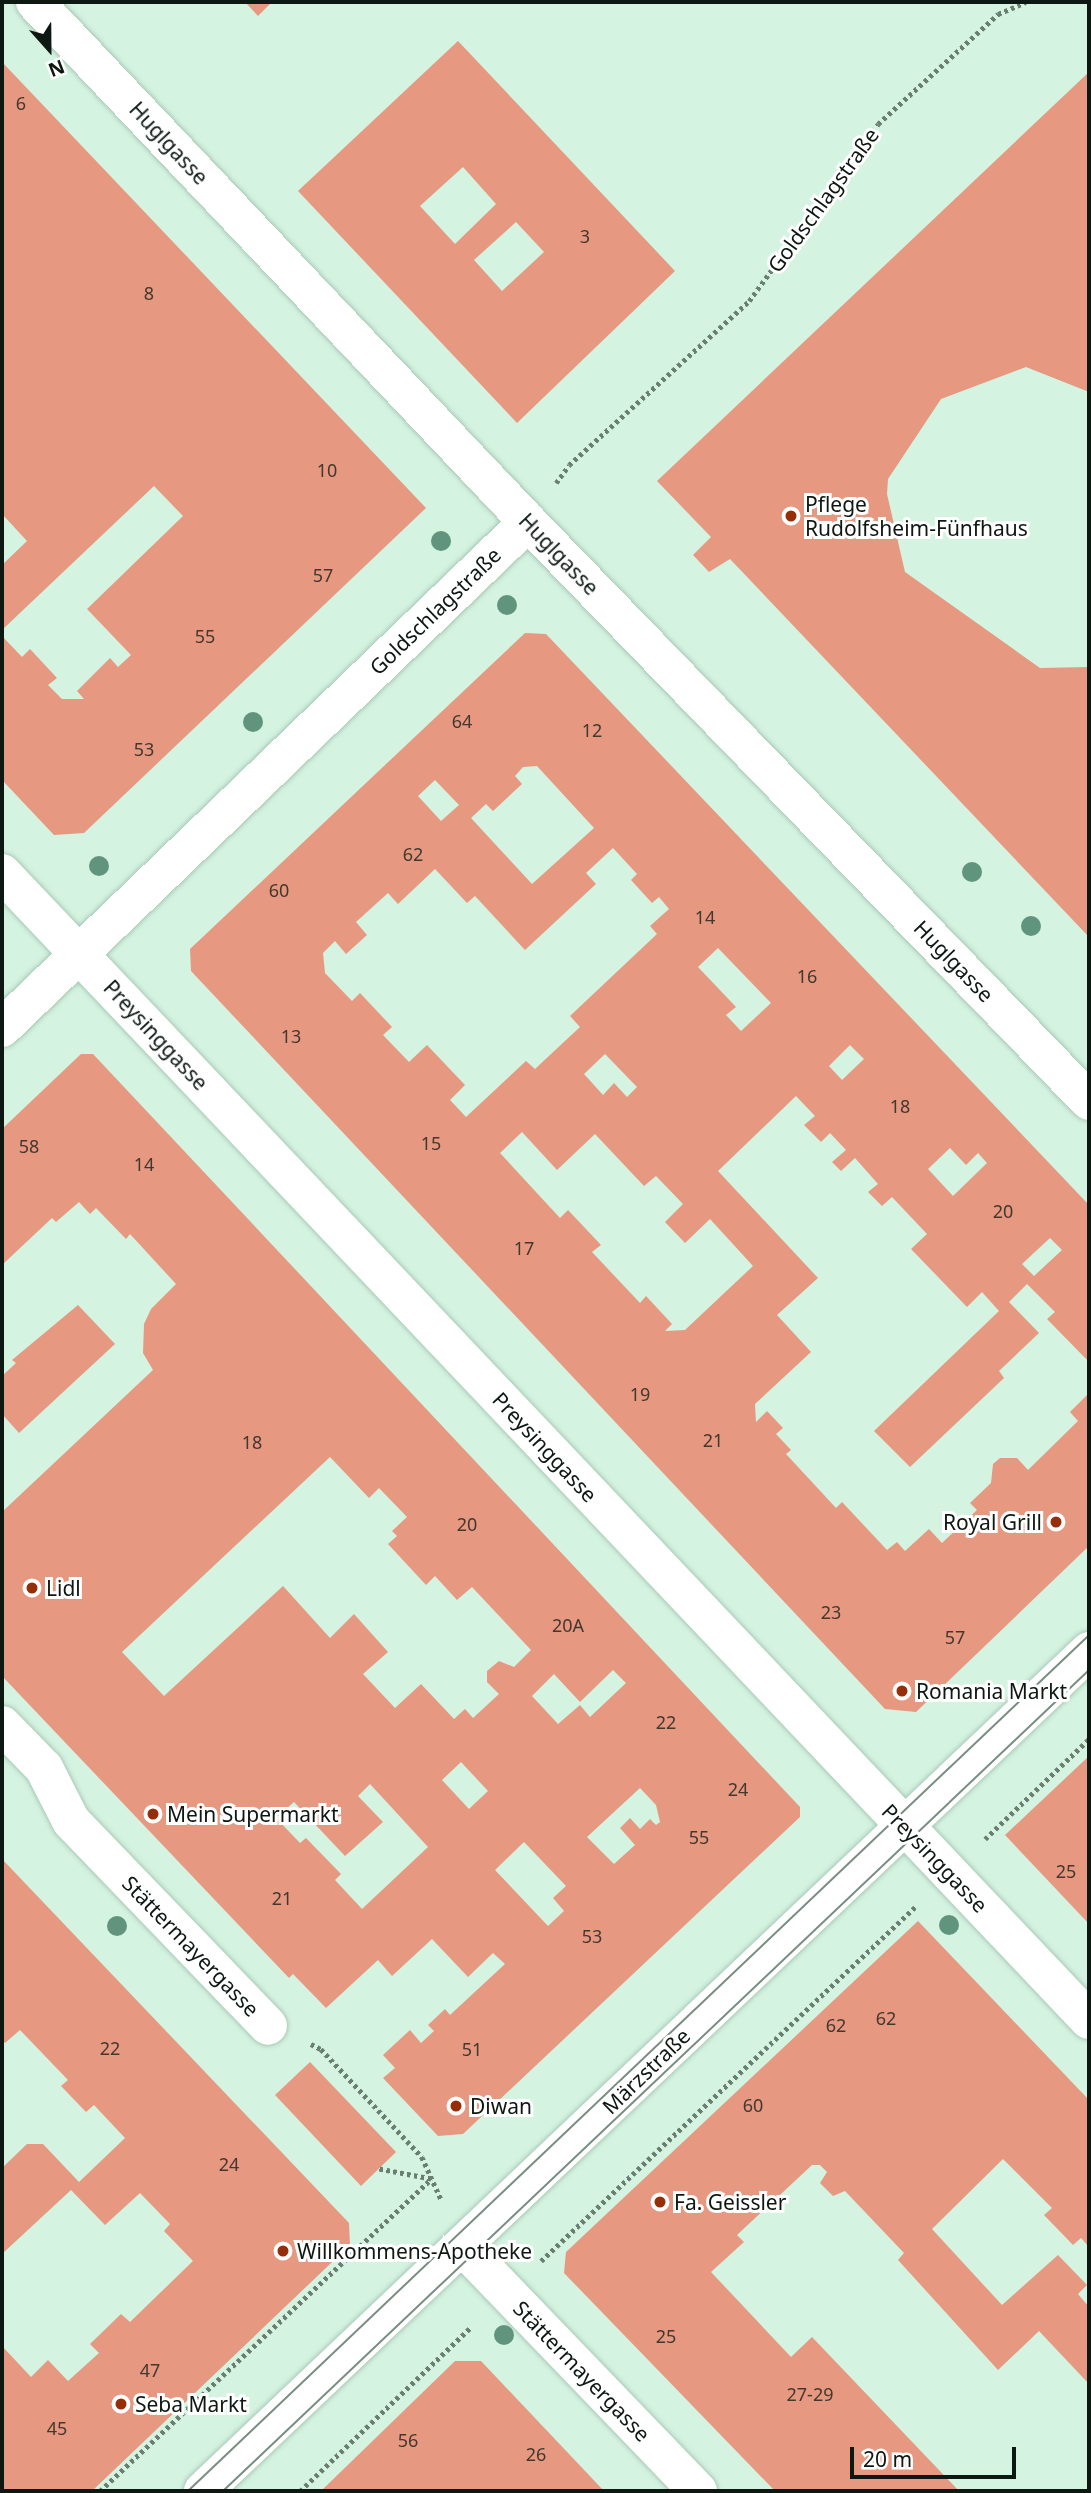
<!DOCTYPE html>
<meta charset="utf-8">
<style>
body{margin:0}
#map{position:relative;width:1091px;height:2493px;overflow:hidden;background:#d4f3e1;font-family:"Noto Sans",sans-serif}
div>[style]{position:absolute}
[style*='--x']{left:calc(var(--x)*1px);top:calc(var(--y)*1px);width:calc(var(--w)*1px);rotate:calc(var(--a)*1deg)}
.building>*{inset:0;background:#e69881}
.path>*{height:4.5px;margin-top:-2.25px;transform-origin:0;background:repeating-linear-gradient(90deg,#6a7e72 0 3.5px,transparent 0 7px)}
.roads{filter:drop-shadow(0 0 2px #aac9b7) drop-shadow(0 0 2px #aac9b7)}
.minor>*{height:38px;margin:-19px;padding:0 19px;transform-origin:19px;border-radius:19px;background:#fff}
.tertiary>*{height:38px;margin:-19px;padding:0 19px;transform-origin:19px;border-radius:19px;background:#fff}
.tram>*{height:2px;margin:-1px;padding:0 1px;transform-origin:1px;border-radius:1px;background:#788e82}
.trees>*{width:20px;height:20px;margin:-10px;border-radius:50%;background:#60947d}
.dots>*{width:19px;height:19px;translate:-50% -50%;box-sizing:border-box;border:4px solid #fff;border-radius:50%}
span{translate:-50% -50%;white-space:nowrap;text-align:center;line-height:1.15;-webkit-text-stroke:6px #fff;paint-order:stroke}
.number-label{font-size:18px;color:#43382e}
.number-label span{-webkit-text-stroke-width:0}
.street-label{font-size:21px;color:#0d1812}
.poi-label{font-size:21px;color:#0d1812}
.left{translate:0 -50%;text-align:left}
.right{translate:-100% -50%;text-align:right}
.frame{position:absolute;inset:0;border:4px solid #0d1812;pointer-events:none}
.north{position:absolute;left:14px;top:14px;width:70px;height:70px;-webkit-text-stroke:5px #fff;paint-order:stroke;rotate:159deg;font-size:19px;font-weight:700;line-height:28px;text-align:center;color:#0d1812}
.north::after{content:'';display:block;margin:auto;width:24px;height:32px;background:#0d1812;clip-path:polygon(50% 0,100% 100%,50% 72%,0 100%)}
.scale{position:absolute;left:850px;top:2447px;width:166px;height:32px;box-sizing:border-box;border:4px solid #0d1812;border-top:0;padding-left:9px;font-size:21px;line-height:24px;white-space:nowrap;color:#0d1812;-webkit-text-stroke:5px #fff;paint-order:stroke}
</style>
<div id="map">
<div class="building">
<i style="clip-path:polygon(245px 2px,272px 2px,258px 16px)"></i>
<i style="clip-path:polygon(evenodd,458px 41px,675px 271px,517px 423px,298px 191px,458px 41px,463px 167px,496px 204px,455px 244px,420px 206px,463px 167px,458px 41px,516px 222px,544px 252px,502px 291px,474px 260px,516px 222px)"></i>
<i style="clip-path:polygon(2px 62px,426px 508px,84px 833px,54px 835px,2px 780px,2px 636px,22px 657px,30px 649px,57px 678px,48px 685px,62px 699px,84px 699px,77px 691px,110px 658px,118px 667px,131px 655px,87px 609px,183px 516px,154px 486px,2px 630px,2px 565px,27px 541px,2px 514px)"></i>
<i style="clip-path:polygon(1089px 72px,1089px 392px,1026px 367px,941px 399px,888px 479px,887px 494px,905px 572px,1040px 668px,1089px 667px,1089px 937px,730px 559px,709px 572px,693px 555px,711px 537px,657px 481px)"></i>
<i style="clip-path:polygon(evenodd,525px 633px,546px 634px,1089px 1205px,1089px 1362px,1047px 1319px,1055px 1312px,1027px 1284px,1009px 1302px,1039px 1333px,999px 1371px,1004px 1378px,910px 1467px,874px 1431px,999px 1311px,982px 1292px,967px 1307px,911px 1249px,927px 1234px,892px 1197px,882px 1206px,868px 1192px,878px 1184px,855px 1158px,841px 1171px,832px 1162px,846px 1150px,830px 1133px,821px 1142px,804px 1125px,815px 1116px,796px 1096px,718px 1171px,818px 1278px,777px 1315px,811px 1352px,755px 1404px,756px 1422px,767px 1411px,783px 1428px,776px 1434px,791px 1450px,786px 1454px,836px 1508px,842px 1502px,887px 1550px,897px 1542px,905px 1551px,929px 1529px,942px 1543px,977px 1510px,970px 1503px,991px 1483px,993px 1464px,1000px 1458px,1017px 1458px,1028px 1470px,1078px 1421px,1070px 1412px,1089px 1393px,1089px 1546px,916px 1712px,885px 1709px,191px 971px,190px 949px,525px 633px,537px 766px,594px 828px,532px 884px,471px 818px,486px 804px,493px 811px,522px 784px,515px 776px,523px 767px,537px 766px,525px 633px,435px 780px,459px 805px,441px 821px,418px 796px,435px 780px,525px 633px,613px 848px,637px 874px,631px 880px,652px 903px,659px 897px,669px 909px,650px 926px,657px 934px,570px 1016px,580px 1027px,535px 1069px,526px 1061px,466px 1117px,450px 1100px,465px 1085px,427px 1045px,409px 1062px,383px 1035px,392px 1027px,360px 993px,352px 1001px,325px 973px,323px 953px,335px 941px,346px 954px,367px 935px,356px 922px,388px 893px,398px 904px,435px 869px,467px 903px,475px 896px,525px 950px,596px 884px,586px 873px,613px 848px,525px 633px,718px 948px,771px 1003px,741px 1031px,726px 1015px,736px 1007px,698px 967px,718px 948px,525px 633px,850px 1045px,864px 1059px,842px 1080px,829px 1066px,850px 1045px,525px 633px,605px 1054px,637px 1087px,627px 1097px,614px 1083px,603px 1095px,584px 1074px,605px 1054px,525px 633px,522px 1132px,557px 1170px,595px 1134px,644px 1186px,656px 1176px,683px 1204px,665px 1222px,685px 1243px,710px 1219px,753px 1266px,685px 1330px,665px 1331px,672px 1324px,646px 1296px,640px 1303px,592px 1252px,601px 1245px,568px 1210px,560px 1218px,500px 1153px,522px 1132px,525px 633px,950px 1148px,966px 1165px,978px 1153px,987px 1163px,953px 1196px,928px 1169px,950px 1148px,525px 633px,1050px 1238px,1062px 1250px,1034px 1276px,1022px 1264px,1050px 1238px)"></i>
<i style="clip-path:polygon(evenodd,81px 1054px,93px 1054px,800px 1807px,800px 1817px,463px 2134px,438px 2136px,383px 2078px,395px 2068px,383px 2055px,410px 2030px,421px 2043px,434px 2031px,428px 2025px,445px 2009px,450px 2015px,505px 1964px,493px 1953px,468px 1977px,432px 1939px,392px 1976px,378px 1960px,326px 2008px,293px 1974px,289px 1978px,2px 1676px,2px 1512px,153px 1370px,143px 1353px,144px 1324px,151px 1309px,176px 1284px,130px 1234px,126px 1239px,96px 1208px,90px 1214px,79px 1202px,56px 1222px,52px 1218px,2px 1265px,2px 1129px,81px 1054px,330px 1457px,369px 1498px,379px 1488px,407px 1517px,392px 1531px,397px 1536px,388px 1544px,426px 1585px,435px 1576px,457px 1600px,472px 1587px,531px 1650px,514px 1667px,499px 1661px,487px 1671px,487px 1682px,499px 1694px,473px 1718px,465px 1709px,454px 1719px,421px 1684px,395px 1708px,363px 1674px,388px 1652px,354px 1614px,330px 1638px,283px 1586px,164px 1696px,122px 1652px,330px 1457px,81px 1054px,613px 1670px,626px 1683px,590px 1717px,580px 1705px,558px 1724px,532px 1696px,554px 1674px,580px 1702px,613px 1670px,81px 1054px,461px 1762px,488px 1791px,469px 1809px,442px 1780px,461px 1762px,81px 1054px,370px 1784px,428px 1847px,362px 1909px,335px 1880px,341px 1874px,306px 1838px,300px 1843px,276px 1818px,294px 1802px,345px 1856px,383px 1822px,358px 1796px,370px 1784px,81px 1054px,640px 1788px,656px 1805px,660px 1822px,656px 1825px,650px 1819px,640px 1829px,630px 1818px,620px 1828px,635px 1845px,614px 1864px,587px 1837px,640px 1788px,81px 1054px,524px 1842px,566px 1886px,553px 1898px,564px 1911px,548px 1926px,495px 1870px,524px 1842px)"></i>
<i style="clip-path:polygon(78px 1305px,115px 1344px,19px 1433px,2px 1414px,2px 1376px,16px 1363px,12px 1360px)"></i>
<i style="clip-path:polygon(1089px 1756px,1089px 1924px,1005px 1835px)"></i>
<i style="clip-path:polygon(2px 1859px,349px 2223px,350px 2245px,92px 2491px,2px 2491px,2px 2346px,31px 2377px,48px 2360px,68px 2381px,99px 2353px,90px 2344px,121px 2314px,130px 2322px,193px 2261px,164px 2231px,170px 2224px,140px 2193px,105px 2225px,71px 2190px,2px 2254px,2px 2168px,27px 2144px,43px 2144px,79px 2182px,125px 2138px,94px 2105px,86px 2112px,61px 2086px,68px 2080px,20px 2030px,5px 2043px,2px 2040px)"></i>
<i style="clip-path:polygon(918px 1921px,1089px 2100px,1089px 2247px,1081px 2238px,1073px 2245px,1044px 2215px,1052px 2208px,1003px 2159px,932px 2229px,1002px 2305px,1058px 2255px,1087px 2285px,1078px 2294px,1089px 2307px,1089px 2384px,1039px 2331px,998px 2370px,898px 2260px,904px 2253px,845px 2191px,833px 2196px,820px 2183px,827px 2172px,820px 2165px,812px 2165px,737px 2235px,744px 2242px,711px 2272px,791px 2357px,812px 2337px,959px 2491px,775px 2491px,564px 2273px,566px 2252px)"></i>
<i style="clip-path:polygon(310px 2062px,396px 2152px,361px 2186px,275px 2095px)"></i>
<i style="clip-path:polygon(455px 2361px,481px 2361px,604px 2491px,321px 2491px)"></i>
</div>
<div class="path">
<i style="--x:556;--y:483;--w:22;--a:-54"></i>
<i style="--x:569;--y:465;--w:244;--a:-42.3"></i>
<i style="--x:749;--y:301;--w:219;--a:-53.9"></i>
<i style="--x:878;--y:124;--w:163;--a:-42.5"></i>
<i style="--x:998;--y:14;--w:30;--a:-23"></i>
<i style="--x:985;--y:1839;--w:144;--a:-43.9"></i>
<i style="--x:311;--y:2044;--w:11;--a:27"></i>
<i style="--x:321;--y:2049;--w:148;--a:46.9"></i>
<i style="--x:422;--y:2157;--w:46;--a:65.7"></i>
<i style="--x:541;--y:2261;--w:516;--a:-43.43"></i>
<i style="--x:100;--y:2491;--w:455;--a:-43.3"></i>
<i style="--x:431;--y:2179;--w:53;--a:-169.1"></i>
<i style="--x:300;--y:2491;--w:237;--a:-43.8"></i>
</div>
<div class="roads">
<div class="minor">
<i style="--x:35;--y:2;--w:717;--a:46.53"></i>
<i style="--x:528;--y:522;--w:806;--a:45.9"></i>
<i style="--x:2;--y:873;--w:1580;--a:46.54"></i>
<i style="--x:2;--y:1028;--w:730;--a:-43.89"></i>
<i style="--x:2;--y:1725;--w:60;--a:45.7"></i>
<i style="--x:44;--y:1768;--w:59;--a:63"></i>
<i style="--x:71;--y:1821;--w:284;--a:46.1"></i>
<i style="--x:463;--y:2247;--w:339;--a:46.1"></i>
</div>
<div class="tertiary">
<i style="--x:203;--y:2491;--w:1221;--a:-43.47"></i>
</div>
</div>
<div class="tram">
<i style="--x:188;--y:2491;--w:1243;--a:-43.53"></i>
<i style="--x:223;--y:2491;--w:1193;--a:-43.47"></i>
</div>
<div class="trees">
<i style="left:441px;top:541px"></i>
<i style="left:507px;top:605px"></i>
<i style="left:253px;top:722px"></i>
<i style="left:99px;top:866px"></i>
<i style="left:972px;top:872px"></i>
<i style="left:1031px;top:926px"></i>
<i style="left:949px;top:1925px"></i>
<i style="left:117px;top:1926px"></i>
<i style="left:504px;top:2335px"></i>
</div>
<div class="dots">
<i style="left:791px;top:516px;background:#952e09"></i>
<i style="left:1056px;top:1522px;background:#952e09"></i>
<i style="left:32px;top:1588px;background:#952e09"></i>
<i style="left:902px;top:1691px;background:#952e09"></i>
<i style="left:153px;top:1814px;background:#952e09"></i>
<i style="left:456px;top:2106px;background:#952e09"></i>
<i style="left:660px;top:2202px;background:#952e09"></i>
<i style="left:283px;top:2251px;background:#952e09"></i>
<i style="left:121px;top:2404px;background:#952e09"></i>
</div>
<div class="number-label">
<span style="left:21px;top:103px">6</span>
<span style="left:585px;top:236px">3</span>
<span style="left:149px;top:293px">8</span>
<span style="left:327px;top:470px">10</span>
<span style="left:323px;top:575px">57</span>
<span style="left:205px;top:636px">55</span>
<span style="left:462px;top:721px">64</span>
<span style="left:592px;top:730px">12</span>
<span style="left:144px;top:749px">53</span>
<span style="left:413px;top:854px">62</span>
<span style="left:279px;top:890px">60</span>
<span style="left:705px;top:917px">14</span>
<span style="left:807px;top:976px">16</span>
<span style="left:291px;top:1036px">13</span>
<span style="left:900px;top:1106px">18</span>
<span style="left:431px;top:1143px">15</span>
<span style="left:29px;top:1146px">58</span>
<span style="left:144px;top:1164px">14</span>
<span style="left:1003px;top:1211px">20</span>
<span style="left:524px;top:1248px">17</span>
<span style="left:640px;top:1394px">19</span>
<span style="left:713px;top:1440px">21</span>
<span style="left:252px;top:1442px">18</span>
<span style="left:467px;top:1524px">20</span>
<span style="left:831px;top:1612px">23</span>
<span style="left:568px;top:1625px">20A</span>
<span style="left:955px;top:1637px">57</span>
<span style="left:666px;top:1722px">22</span>
<span style="left:738px;top:1789px">24</span>
<span style="left:699px;top:1837px">55</span>
<span style="left:1066px;top:1871px">25</span>
<span style="left:282px;top:1898px">21</span>
<span style="left:592px;top:1936px">53</span>
<span style="left:886px;top:2018px">62</span>
<span style="left:836px;top:2025px">62</span>
<span style="left:110px;top:2048px">22</span>
<span style="left:472px;top:2049px">51</span>
<span style="left:753px;top:2105px">60</span>
<span style="left:229px;top:2164px">24</span>
<span style="left:666px;top:2336px">25</span>
<span style="left:150px;top:2370px">47</span>
<span style="left:810px;top:2394px">27-29</span>
<span style="left:57px;top:2428px">45</span>
<span style="left:408px;top:2440px">56</span>
<span style="left:536px;top:2454px">26</span>
</div>
<div class="street-label">
<span style="left:169px;top:143px;rotate:47deg">Huglgasse</span>
<span style="left:823px;top:200px;rotate:-54deg">Goldschlagstraße</span>
<span style="left:559px;top:554px;rotate:46deg">Huglgasse</span>
<span style="left:435px;top:611px;rotate:-44deg">Goldschlagstraße</span>
<span style="left:954px;top:961px;rotate:46deg">Huglgasse</span>
<span style="left:156px;top:1035px;rotate:47deg">Preysinggasse</span>
<span style="left:545px;top:1447px;rotate:47deg">Preysinggasse</span>
<span style="left:935px;top:1858px;rotate:46deg">Preysinggasse</span>
<span style="left:191px;top:1946px;rotate:46deg">Stättermayergasse</span>
<span style="left:646px;top:2071px;rotate:-44deg">Märzstraße</span>
<span style="left:582px;top:2371px;rotate:46deg">Stättermayergasse</span>
</div>
<div class="poi-label">
<span class="left" style="left:805px;top:516px">Pflege<br>Rudolfsheim-Fünfhaus</span>
<span class="right" style="left:1042px;top:1522px">Royal Grill</span>
<span class="left" style="left:46px;top:1588px">Lidl</span>
<span class="left" style="left:916px;top:1691px">Romania Markt</span>
<span class="left" style="left:167px;top:1814px">Mein Supermarkt</span>
<span class="left" style="left:470px;top:2106px">Diwan</span>
<span class="left" style="left:674px;top:2202px">Fa. Geissler</span>
<span class="left" style="left:297px;top:2251px">Willkommens-Apotheke</span>
<span class="left" style="left:135px;top:2404px">Seba Markt</span>
</div>
<div class="frame"></div>
<div class="north">N</div>
<div class="scale">20 m</div>
</div>
